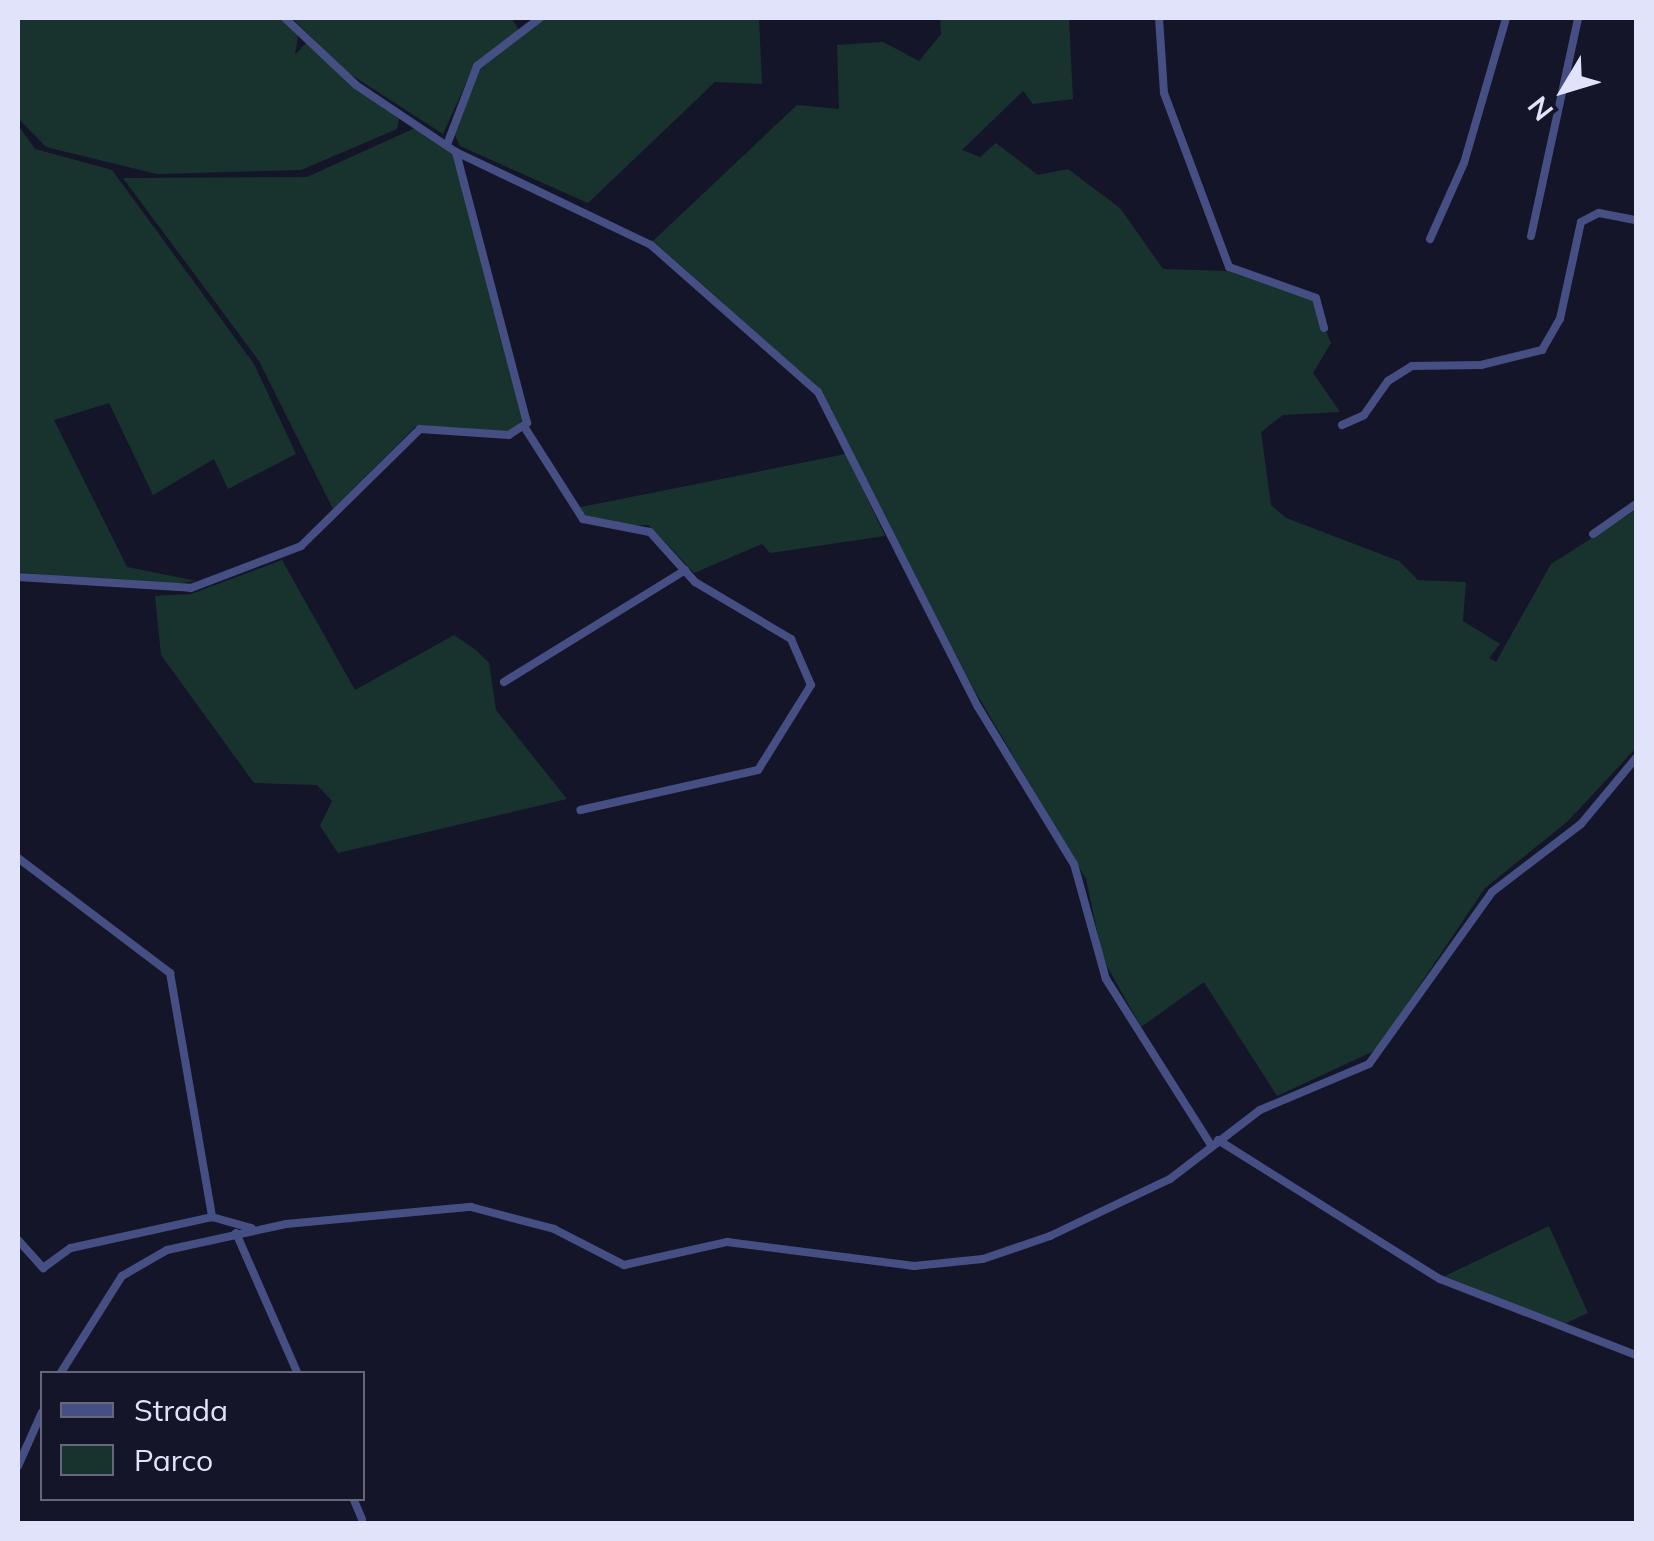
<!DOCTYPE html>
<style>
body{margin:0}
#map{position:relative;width:1654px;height:1541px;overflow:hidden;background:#141529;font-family:Mulish,sans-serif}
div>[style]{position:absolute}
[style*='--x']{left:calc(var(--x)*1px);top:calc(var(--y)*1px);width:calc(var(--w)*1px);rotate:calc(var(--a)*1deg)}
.green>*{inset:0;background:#18332d}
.minor>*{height:8px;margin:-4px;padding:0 4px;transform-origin:4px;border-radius:4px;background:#454f83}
span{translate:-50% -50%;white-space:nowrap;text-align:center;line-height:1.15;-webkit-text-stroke:9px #141529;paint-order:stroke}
.frame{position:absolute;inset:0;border:20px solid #e1e3fb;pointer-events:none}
.legend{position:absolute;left:40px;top:1371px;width:325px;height:130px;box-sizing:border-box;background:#141529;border:2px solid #66677d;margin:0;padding:12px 18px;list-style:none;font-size:30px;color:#e1e3fb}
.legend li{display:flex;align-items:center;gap:20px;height:50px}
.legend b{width:50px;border:2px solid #66677d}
.north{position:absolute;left:1514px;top:40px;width:100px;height:100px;-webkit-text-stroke:8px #141529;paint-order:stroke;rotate:232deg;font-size:28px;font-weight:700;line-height:40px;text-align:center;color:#e1e3fb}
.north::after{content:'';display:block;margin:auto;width:35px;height:45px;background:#e1e3fb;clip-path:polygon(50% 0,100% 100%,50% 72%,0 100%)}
</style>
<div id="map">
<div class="green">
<i style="clip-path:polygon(18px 18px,280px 18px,298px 36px,295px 55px,306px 43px,399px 119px,397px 129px,301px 170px,157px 174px,46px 147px,18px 118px)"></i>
<i style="clip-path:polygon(292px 18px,511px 18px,520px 31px,475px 63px,443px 134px,347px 72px)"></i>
<i style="clip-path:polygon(545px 18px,759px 18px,762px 84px,715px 82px,588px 203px,460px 146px,455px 135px,478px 70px)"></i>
<i style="clip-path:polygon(940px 18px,1069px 18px,1073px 99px,1033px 104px,1023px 91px,962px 150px,980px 157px,996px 143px,1038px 175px,1068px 169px,1120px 208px,1163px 269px,1227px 271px,1313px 300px,1331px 343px,1313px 373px,1340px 412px,1283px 415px,1261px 432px,1271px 505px,1286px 518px,1399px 561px,1418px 580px,1466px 582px,1463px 621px,1500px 644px,1489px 658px,1496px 662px,1551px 564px,1636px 510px,1636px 748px,1568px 821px,1485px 888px,1376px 1050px,1277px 1096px,1204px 982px,1141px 1027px,1103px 959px,1086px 879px,972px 686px,821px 390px,653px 241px,797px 105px,839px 109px,837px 45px,883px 42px,919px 61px,941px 34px)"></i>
<i style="clip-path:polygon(18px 125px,35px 149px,112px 170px,254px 364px,296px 454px,228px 489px,214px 459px,153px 495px,109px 403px,54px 420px,127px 567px,197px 581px,156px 586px,18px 572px)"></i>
<i style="clip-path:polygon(415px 128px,453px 155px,524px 419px,507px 433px,415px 427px,333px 509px,259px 361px,123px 178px,307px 177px)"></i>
<i style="clip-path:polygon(846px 454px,885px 536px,770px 553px,762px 544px,694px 573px,649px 525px,600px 526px,576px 508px)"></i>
<i style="clip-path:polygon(282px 560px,355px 690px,454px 635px,477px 651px,489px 663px,496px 710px,567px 799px,338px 853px,320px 826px,332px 801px,317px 785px,254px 783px,161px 655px,155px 596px,191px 594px)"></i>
<i style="clip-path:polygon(1549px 1226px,1588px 1313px,1564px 1324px,1445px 1276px)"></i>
</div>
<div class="minor">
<i style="--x:1159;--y:18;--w:75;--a:86.2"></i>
<i style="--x:1164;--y:93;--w:186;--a:69.5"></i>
<i style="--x:1229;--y:267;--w:92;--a:19.6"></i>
<i style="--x:1316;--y:298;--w:31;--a:75"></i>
<i style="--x:448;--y:142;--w:81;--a:-69.1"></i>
<i style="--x:477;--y:66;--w:79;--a:-37.3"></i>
<i style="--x:456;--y:152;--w:216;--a:25.5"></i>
<i style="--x:651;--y:245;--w:222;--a:41.4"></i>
<i style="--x:818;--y:392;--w:353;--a:63.1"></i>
<i style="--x:978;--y:707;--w:184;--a:58.6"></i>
<i style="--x:1074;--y:864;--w:119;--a:74.5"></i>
<i style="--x:1106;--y:979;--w:196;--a:57.7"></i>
<i style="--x:1531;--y:236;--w:223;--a:-77.8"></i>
<i style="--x:1430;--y:239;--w:83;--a:-65.9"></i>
<i style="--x:1464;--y:163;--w:151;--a:-73.8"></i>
<i style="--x:1342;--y:425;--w:24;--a:-24"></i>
<i style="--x:1364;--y:415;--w:42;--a:-54.8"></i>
<i style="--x:1388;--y:381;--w:28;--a:-32"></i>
<i style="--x:1412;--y:366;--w:69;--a:-0.8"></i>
<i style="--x:1481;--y:365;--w:63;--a:-13.8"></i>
<i style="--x:1542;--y:350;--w:36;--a:-60"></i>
<i style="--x:1560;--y:319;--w:99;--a:-77.8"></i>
<i style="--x:1581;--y:222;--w:20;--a:-27"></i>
<i style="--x:1599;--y:213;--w:38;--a:11"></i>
<i style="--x:525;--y:428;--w:108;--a:57.5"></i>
<i style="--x:583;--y:519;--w:68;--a:11"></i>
<i style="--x:650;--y:532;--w:67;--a:48"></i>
<i style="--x:695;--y:582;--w:112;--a:30.7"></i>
<i style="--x:791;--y:639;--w:50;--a:66.5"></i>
<i style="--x:811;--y:685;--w:100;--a:121.9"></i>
<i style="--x:758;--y:770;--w:182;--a:167.3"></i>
<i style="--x:1593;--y:534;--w:52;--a:-34.9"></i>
<i style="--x:18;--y:577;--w:173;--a:3.6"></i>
<i style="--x:191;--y:588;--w:118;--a:-20.9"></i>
<i style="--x:301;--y:546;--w:167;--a:-44.5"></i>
<i style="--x:420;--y:429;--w:89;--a:3.9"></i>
<i style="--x:509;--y:435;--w:22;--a:-34"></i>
<i style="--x:527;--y:423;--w:280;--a:-104.7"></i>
<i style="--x:456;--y:152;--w:120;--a:-146.2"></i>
<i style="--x:356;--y:85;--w:98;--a:-136.7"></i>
<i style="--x:504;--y:682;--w:213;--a:-31.7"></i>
<i style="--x:18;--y:858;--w:191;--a:37.1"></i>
<i style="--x:170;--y:973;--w:248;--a:80.2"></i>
<i style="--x:1218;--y:1140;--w:262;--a:32.1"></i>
<i style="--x:1440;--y:1279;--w:210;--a:21.2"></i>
<i style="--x:236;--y:1233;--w:154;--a:66.3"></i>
<i style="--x:18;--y:1240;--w:38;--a:48"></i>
<i style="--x:43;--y:1268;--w:34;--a:-36"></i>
<i style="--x:71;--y:1248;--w:144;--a:-12.4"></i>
<i style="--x:212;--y:1217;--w:41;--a:15.8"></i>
<i style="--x:60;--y:1374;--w:116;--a:-57.7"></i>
<i style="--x:122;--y:1276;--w:52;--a:-30"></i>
<i style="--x:167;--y:1250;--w:122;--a:-12.3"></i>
<i style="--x:286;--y:1224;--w:186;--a:-5.3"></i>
<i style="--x:471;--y:1207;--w:86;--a:14.8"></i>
<i style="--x:554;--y:1229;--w:79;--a:27.2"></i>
<i style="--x:624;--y:1265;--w:106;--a:-12.6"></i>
<i style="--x:727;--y:1242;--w:189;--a:7.3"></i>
<i style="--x:914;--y:1266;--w:69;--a:-5.8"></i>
<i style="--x:983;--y:1259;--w:71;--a:-18.9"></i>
<i style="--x:1050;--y:1236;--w:133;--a:-25.4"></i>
<i style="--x:1170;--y:1179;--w:113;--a:-37.5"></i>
<i style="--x:1260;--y:1110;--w:118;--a:-22.9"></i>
<i style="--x:1369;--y:1064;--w:211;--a:-54.4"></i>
<i style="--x:1492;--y:892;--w:112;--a:-37.4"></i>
<i style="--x:1581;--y:824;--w:86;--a:-50.2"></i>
<i style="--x:18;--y:1466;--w:59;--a:-66"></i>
<i style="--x:353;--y:1498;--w:23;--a:67"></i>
</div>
<div class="frame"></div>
<ul class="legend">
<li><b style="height:12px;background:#454f83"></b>Strada</li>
<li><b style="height:28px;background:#18332d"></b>Parco</li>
</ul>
<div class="north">N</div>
</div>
